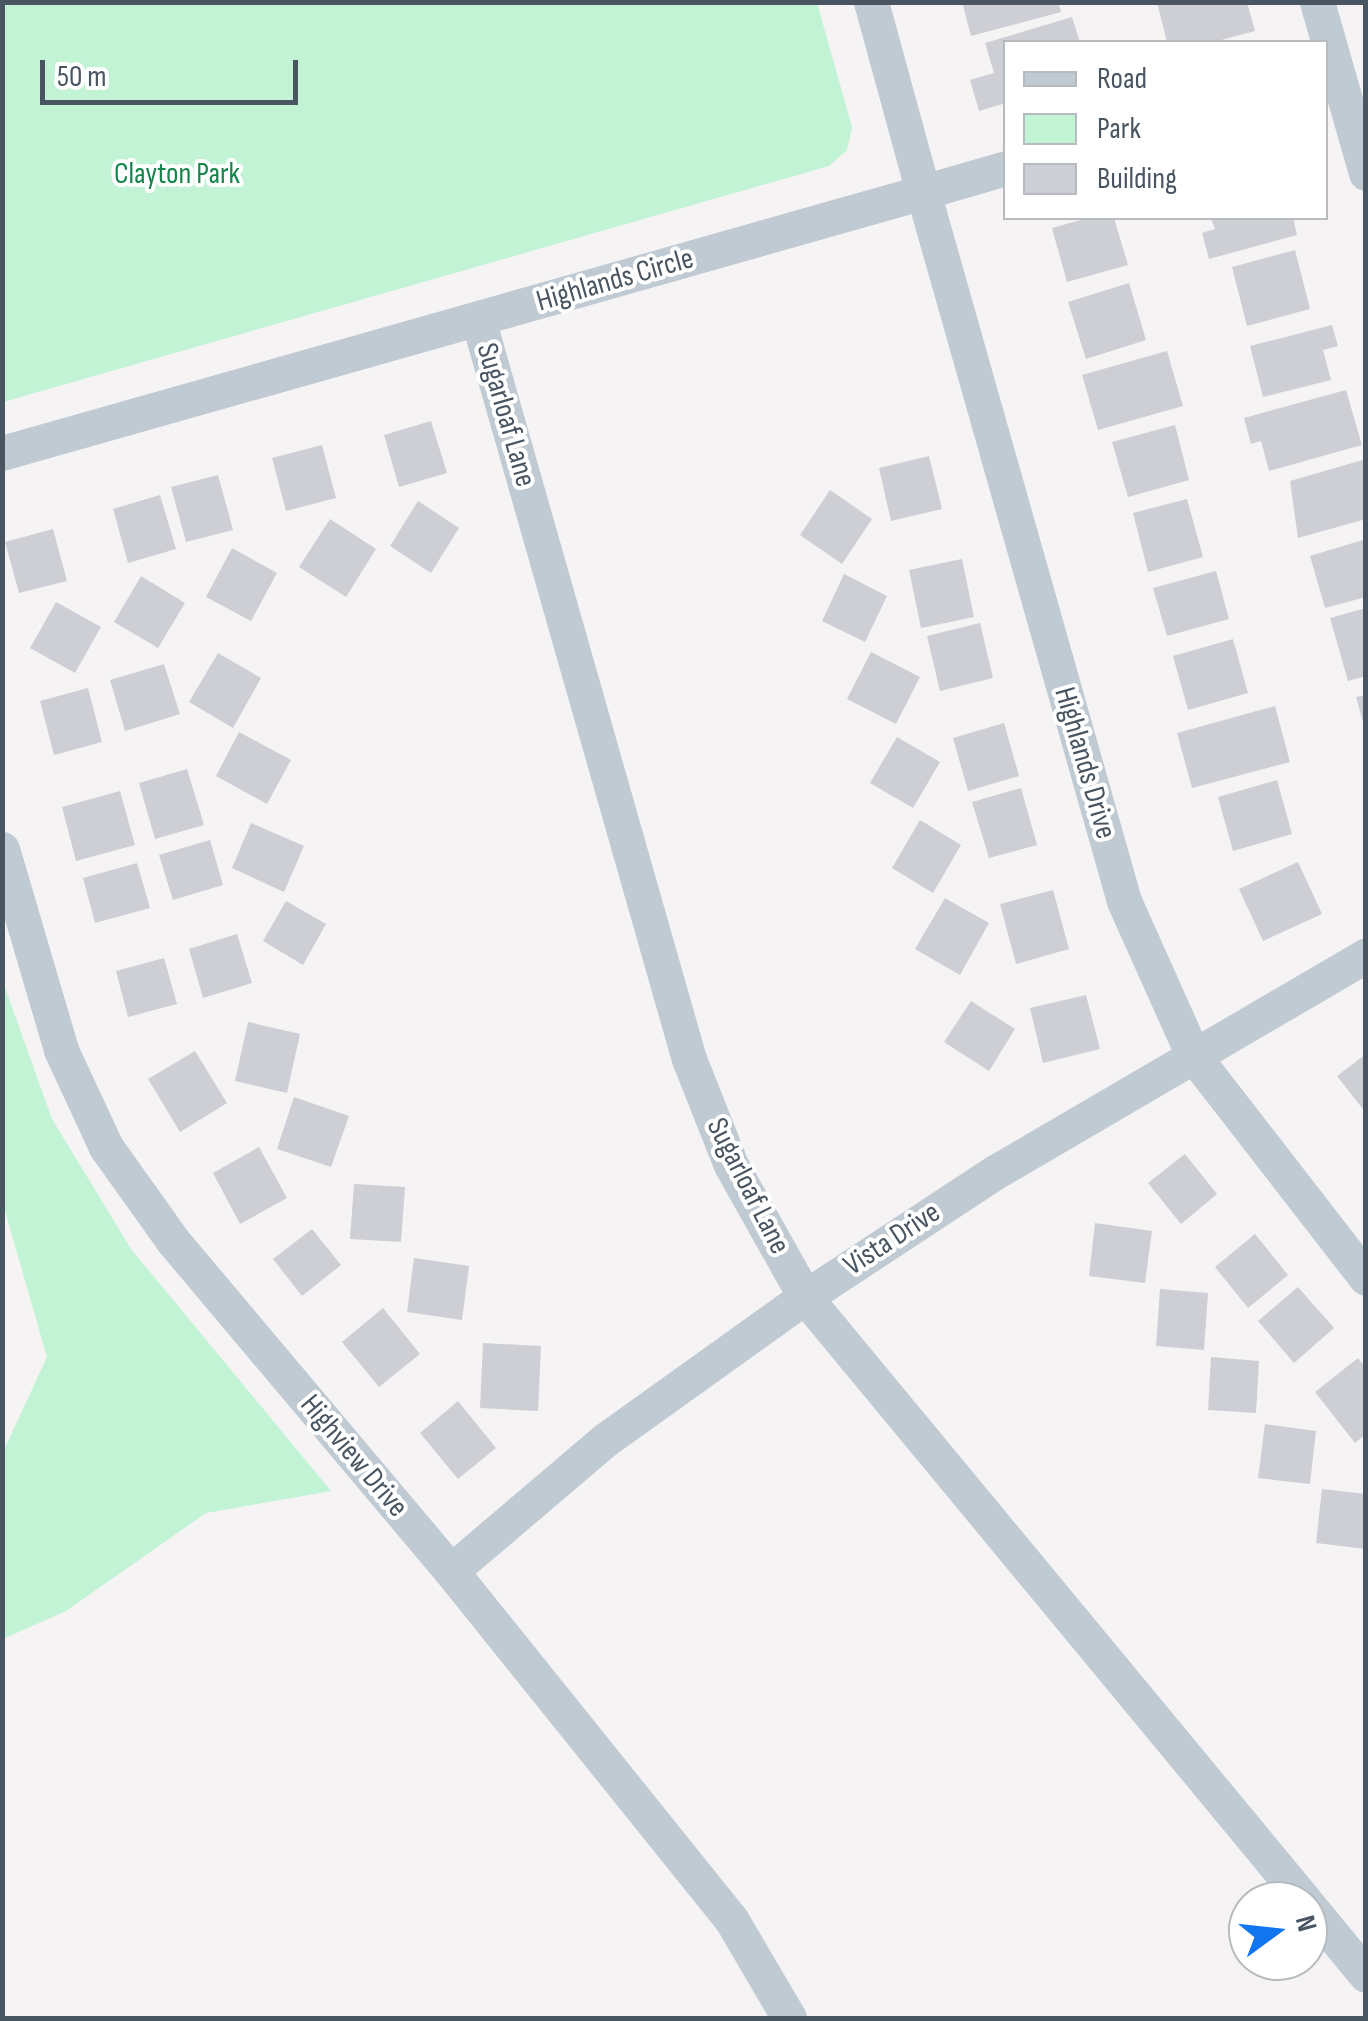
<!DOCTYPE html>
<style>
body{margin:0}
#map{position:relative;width:1368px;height:2021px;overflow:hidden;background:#f5f3f3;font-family:"Sofia Sans Condensed",sans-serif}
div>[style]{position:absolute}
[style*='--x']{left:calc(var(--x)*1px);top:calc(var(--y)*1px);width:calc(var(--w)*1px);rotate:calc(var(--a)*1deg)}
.green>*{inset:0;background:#c1f3d4}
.building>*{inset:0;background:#cdcfd5}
.minor>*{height:35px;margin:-17.5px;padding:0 17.5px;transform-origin:17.5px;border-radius:17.5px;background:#c0cad2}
span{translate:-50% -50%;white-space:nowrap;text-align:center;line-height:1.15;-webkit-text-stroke:8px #fff;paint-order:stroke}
.park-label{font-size:30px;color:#13844a}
.street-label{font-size:30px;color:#495662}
.frame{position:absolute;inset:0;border:5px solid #495662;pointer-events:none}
.legend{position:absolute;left:1003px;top:40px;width:325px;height:180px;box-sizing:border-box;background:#fff;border:2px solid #b6bbc0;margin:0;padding:12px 18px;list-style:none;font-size:30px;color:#495662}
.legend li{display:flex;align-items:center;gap:20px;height:50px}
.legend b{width:50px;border:2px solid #b6bbc0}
.north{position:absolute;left:1228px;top:1881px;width:100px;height:100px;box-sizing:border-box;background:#fff;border:2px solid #b6bbc0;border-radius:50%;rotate:75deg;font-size:28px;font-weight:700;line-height:40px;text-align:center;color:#495662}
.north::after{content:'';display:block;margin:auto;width:35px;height:45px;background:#1275f0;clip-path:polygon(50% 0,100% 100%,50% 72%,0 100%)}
.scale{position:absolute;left:40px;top:60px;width:258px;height:45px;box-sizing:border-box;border:5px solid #495662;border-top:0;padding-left:12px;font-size:30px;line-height:35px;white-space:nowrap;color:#495662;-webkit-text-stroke:8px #fff;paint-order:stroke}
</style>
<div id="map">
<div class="green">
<i style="clip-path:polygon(3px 2px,817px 3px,852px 127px,847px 150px,829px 166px,3px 402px)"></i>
<i style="clip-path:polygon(3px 982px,52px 1119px,131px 1249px,331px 1491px,206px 1513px,66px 1611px,3px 1639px,3px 1452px,47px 1357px,3px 1204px)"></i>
</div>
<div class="building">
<i style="clip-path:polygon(962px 2px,1058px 2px,1061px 12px,971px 36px)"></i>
<i style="clip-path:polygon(1157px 2px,1247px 2px,1255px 31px,1214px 42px,1167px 42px)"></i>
<i style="clip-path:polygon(1072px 17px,1080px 42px,1006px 42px,1006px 103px,979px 111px,970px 80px,994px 73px,985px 43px)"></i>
<i style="clip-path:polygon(1088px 218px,1114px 218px,1128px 265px,1067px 282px,1052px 228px)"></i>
<i style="clip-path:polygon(1211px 218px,1293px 218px,1297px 235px,1209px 259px,1202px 233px,1215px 229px)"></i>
<i style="clip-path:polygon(1295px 250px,1310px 309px,1247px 326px,1232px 267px)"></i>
<i style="clip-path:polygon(1129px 283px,1146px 340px,1086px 359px,1068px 302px)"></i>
<i style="clip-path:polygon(1332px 325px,1338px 346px,1323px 350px,1331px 380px,1263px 397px,1250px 346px)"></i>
<i style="clip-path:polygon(1167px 351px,1183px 406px,1098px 430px,1082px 375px)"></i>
<i style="clip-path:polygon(1346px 390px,1362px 445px,1269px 471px,1261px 441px,1251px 444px,1244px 418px)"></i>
<i style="clip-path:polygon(431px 421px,447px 473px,399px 487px,384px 435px)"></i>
<i style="clip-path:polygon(1175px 425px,1189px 480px,1128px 497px,1112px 442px)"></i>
<i style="clip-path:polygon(322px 445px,336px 498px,286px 511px,272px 458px)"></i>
<i style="clip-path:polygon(929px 456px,942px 509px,891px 521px,879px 468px)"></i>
<i style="clip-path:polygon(1366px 459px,1366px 519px,1298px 538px,1290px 481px)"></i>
<i style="clip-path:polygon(218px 475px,233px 530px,186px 542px,171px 487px)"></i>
<i style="clip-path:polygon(830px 490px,872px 519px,842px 564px,800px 535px)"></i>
<i style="clip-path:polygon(160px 495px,176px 549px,128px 563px,113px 509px)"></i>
<i style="clip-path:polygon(1187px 499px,1203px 557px,1148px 572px,1133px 513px)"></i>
<i style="clip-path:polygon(418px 501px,459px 528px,431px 573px,390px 546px)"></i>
<i style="clip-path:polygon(330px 519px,376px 549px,346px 597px,299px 567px)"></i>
<i style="clip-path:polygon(53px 529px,67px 581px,19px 593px,5px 542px)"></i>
<i style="clip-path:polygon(1366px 539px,1366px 597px,1325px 608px,1310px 556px)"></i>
<i style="clip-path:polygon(232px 548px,277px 573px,251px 621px,206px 597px)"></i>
<i style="clip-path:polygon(962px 559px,974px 617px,921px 628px,909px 570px)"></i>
<i style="clip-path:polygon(1216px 571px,1229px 619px,1167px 636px,1153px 588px)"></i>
<i style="clip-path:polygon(844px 574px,887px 596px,865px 642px,822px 621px)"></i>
<i style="clip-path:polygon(141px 576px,185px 603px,158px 648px,114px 622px)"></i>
<i style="clip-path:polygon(56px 602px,101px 627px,75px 673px,30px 648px)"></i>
<i style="clip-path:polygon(1366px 608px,1366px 676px,1348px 681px,1330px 618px)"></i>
<i style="clip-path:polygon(980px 623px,993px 678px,940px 691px,927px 636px)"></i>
<i style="clip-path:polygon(1233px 639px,1248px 693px,1188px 710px,1173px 656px)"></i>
<i style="clip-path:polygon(871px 652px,920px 677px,896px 724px,847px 699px)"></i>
<i style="clip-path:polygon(218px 653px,261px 678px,233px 728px,189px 702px)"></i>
<i style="clip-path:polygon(164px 664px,180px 714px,125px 731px,110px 680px)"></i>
<i style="clip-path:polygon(88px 688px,102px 742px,54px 755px,40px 701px)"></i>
<i style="clip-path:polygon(1366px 695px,1366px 726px,1364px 726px,1356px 697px)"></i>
<i style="clip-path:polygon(1275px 706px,1290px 762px,1192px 788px,1177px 733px)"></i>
<i style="clip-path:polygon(1004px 723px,1019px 776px,968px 791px,953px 738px)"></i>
<i style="clip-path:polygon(239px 732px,291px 760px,267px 804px,216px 776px)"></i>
<i style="clip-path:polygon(897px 737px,940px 762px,913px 808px,870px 783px)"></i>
<i style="clip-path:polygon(187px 769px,204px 825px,155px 839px,139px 783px)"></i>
<i style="clip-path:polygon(1277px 780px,1292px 834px,1233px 851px,1218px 797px)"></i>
<i style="clip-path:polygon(1021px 788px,1037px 845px,989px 858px,972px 802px)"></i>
<i style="clip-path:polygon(120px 791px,135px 845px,76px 861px,62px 807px)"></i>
<i style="clip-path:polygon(920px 820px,961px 845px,933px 893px,892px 868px)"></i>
<i style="clip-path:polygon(251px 823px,304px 846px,284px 892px,232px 868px)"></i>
<i style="clip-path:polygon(210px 840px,223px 885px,173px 900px,159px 855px)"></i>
<i style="clip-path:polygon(1298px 862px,1322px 914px,1263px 941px,1239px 889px)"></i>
<i style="clip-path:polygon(137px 863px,150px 908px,95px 923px,83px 878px)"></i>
<i style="clip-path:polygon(1053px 890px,1069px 949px,1016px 964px,1000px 904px)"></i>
<i style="clip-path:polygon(945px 898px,989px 923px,960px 975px,915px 949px)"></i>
<i style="clip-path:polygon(286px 901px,326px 924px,303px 965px,263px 941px)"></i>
<i style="clip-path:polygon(237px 934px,252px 983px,203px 998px,189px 949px)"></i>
<i style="clip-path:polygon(164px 958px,177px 1004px,128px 1017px,116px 971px)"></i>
<i style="clip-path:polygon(1086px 995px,1100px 1049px,1043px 1063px,1030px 1008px)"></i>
<i style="clip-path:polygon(971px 1001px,1015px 1029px,989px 1071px,944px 1042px)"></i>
<i style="clip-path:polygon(248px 1022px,300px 1034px,287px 1093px,235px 1081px)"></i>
<i style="clip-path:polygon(195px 1051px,227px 1103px,180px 1132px,148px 1079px)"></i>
<i style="clip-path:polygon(1366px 1054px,1366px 1113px,1337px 1076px)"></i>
<i style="clip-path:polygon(294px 1097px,349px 1116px,331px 1167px,277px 1149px)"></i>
<i style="clip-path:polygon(259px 1147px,287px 1198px,240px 1224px,213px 1173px)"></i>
<i style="clip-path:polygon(1185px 1154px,1217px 1194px,1181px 1224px,1148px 1183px)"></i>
<i style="clip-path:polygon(354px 1184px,405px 1187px,401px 1242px,350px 1239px)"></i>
<i style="clip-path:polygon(1095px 1223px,1152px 1231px,1145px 1283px,1089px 1276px)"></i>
<i style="clip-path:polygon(312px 1229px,341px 1265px,302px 1296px,273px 1259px)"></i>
<i style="clip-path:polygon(1255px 1234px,1288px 1275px,1248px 1308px,1215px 1267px)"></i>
<i style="clip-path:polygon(414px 1258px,469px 1266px,462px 1320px,407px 1312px)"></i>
<i style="clip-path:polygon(1298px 1287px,1334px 1328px,1294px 1363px,1258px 1321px)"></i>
<i style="clip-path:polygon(1160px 1289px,1208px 1293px,1204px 1350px,1156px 1346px)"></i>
<i style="clip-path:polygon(383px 1308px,420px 1354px,379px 1387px,342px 1342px)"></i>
<i style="clip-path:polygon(483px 1343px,541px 1346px,538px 1411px,480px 1408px)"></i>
<i style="clip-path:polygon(1211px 1357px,1259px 1361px,1256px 1413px,1208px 1410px)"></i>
<i style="clip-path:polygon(1358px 1358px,1366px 1368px,1366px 1434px,1355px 1443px,1315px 1392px)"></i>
<i style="clip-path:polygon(458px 1401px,496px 1448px,458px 1479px,420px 1433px)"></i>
<i style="clip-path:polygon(1265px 1424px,1316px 1431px,1310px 1484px,1258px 1478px)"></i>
<i style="clip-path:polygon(1322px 1489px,1366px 1494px,1366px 1549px,1316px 1543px)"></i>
</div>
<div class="minor">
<i style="--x:1317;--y:2;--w:178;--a:74"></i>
<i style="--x:1006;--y:168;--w:86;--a:163.9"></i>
<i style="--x:923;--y:192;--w:737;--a:74.17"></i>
<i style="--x:1124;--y:901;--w:169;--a:65.9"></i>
<i style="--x:1193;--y:1055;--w:282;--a:52.2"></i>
<i style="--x:478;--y:319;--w:769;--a:74.09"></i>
<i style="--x:689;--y:1059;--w:114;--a:68.4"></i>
<i style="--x:731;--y:1165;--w:151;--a:60.7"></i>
<i style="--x:805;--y:1297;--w:784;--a:50.38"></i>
<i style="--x:2;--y:453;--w:957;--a:-15.82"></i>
<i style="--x:923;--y:192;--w:197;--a:-105.3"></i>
<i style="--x:2;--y:849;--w:209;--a:73.6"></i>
<i style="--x:61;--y:1050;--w:107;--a:65.1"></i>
<i style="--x:106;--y:1147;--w:115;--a:54.5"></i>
<i style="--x:173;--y:1241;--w:431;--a:49.9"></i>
<i style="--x:451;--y:1571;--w:447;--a:51.2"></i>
<i style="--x:731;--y:1919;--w:115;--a:59.6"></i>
<i style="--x:451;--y:1571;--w:202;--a:-40.4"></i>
<i style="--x:605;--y:1440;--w:246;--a:-35.6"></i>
<i style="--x:805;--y:1297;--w:230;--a:-33.3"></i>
<i style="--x:997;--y:1171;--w:428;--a:-30.3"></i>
<i style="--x:1308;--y:1905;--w:91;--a:50.4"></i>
</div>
<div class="park-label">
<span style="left:177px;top:174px">Clayton Park</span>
</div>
<div class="street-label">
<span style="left:615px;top:280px;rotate:-16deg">Highlands Circle</span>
<span style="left:506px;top:415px;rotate:74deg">Sugarloaf Lane</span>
<span style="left:1085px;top:763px;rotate:74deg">Highlands Drive</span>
<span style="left:748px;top:1186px;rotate:63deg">Sugarloaf Lane</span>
<span style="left:892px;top:1239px;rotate:-33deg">Vista Drive</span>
<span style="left:354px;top:1456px;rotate:50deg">Highview Drive</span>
</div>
<div class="frame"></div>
<ul class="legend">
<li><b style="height:12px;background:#c0cad2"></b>Road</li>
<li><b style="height:28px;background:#c1f3d4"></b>Park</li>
<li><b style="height:28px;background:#cdcfd5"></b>Building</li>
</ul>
<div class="north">N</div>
<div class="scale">50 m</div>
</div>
